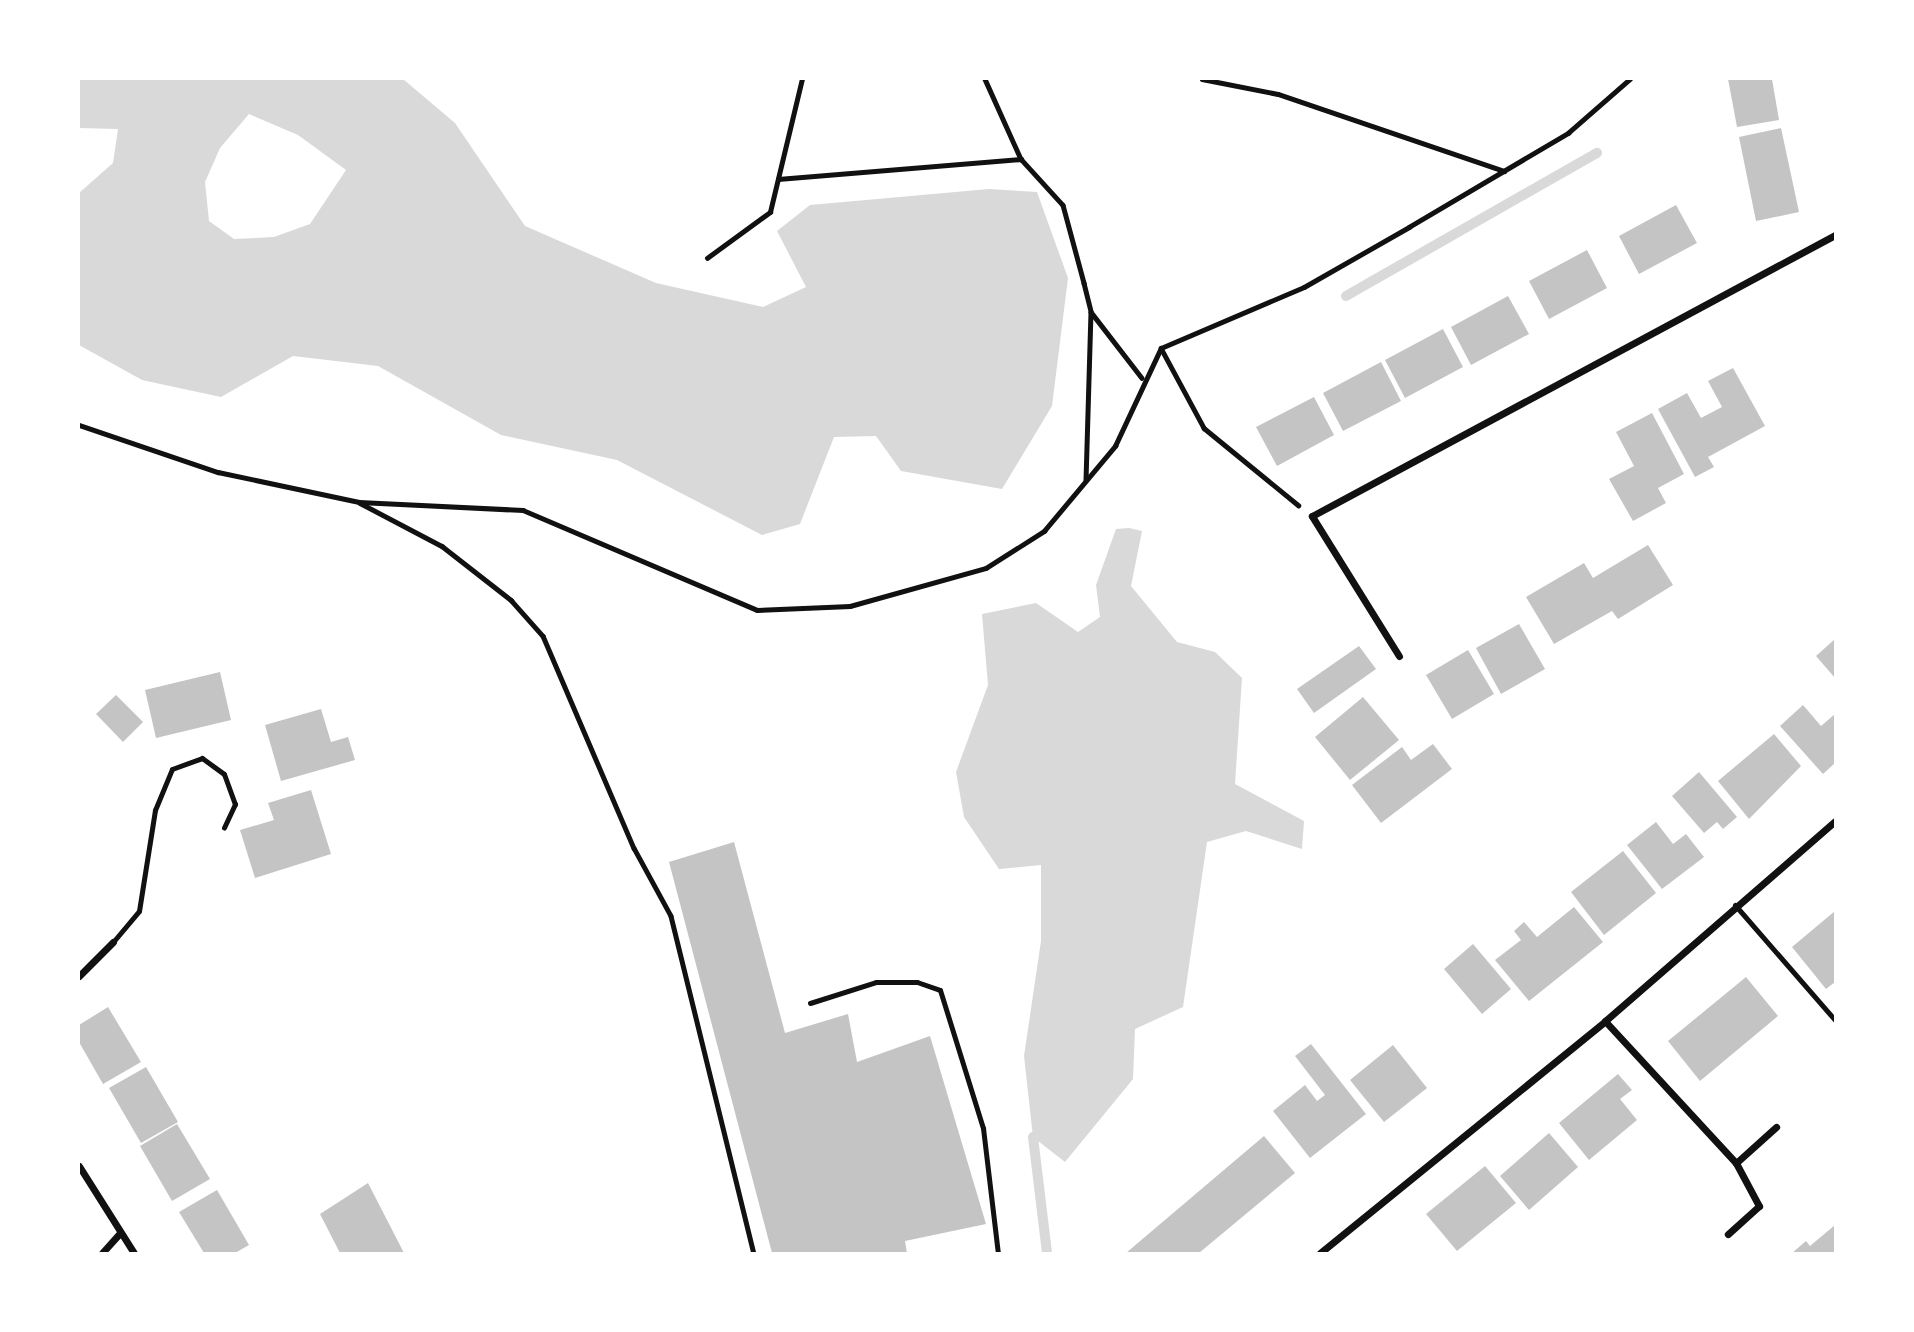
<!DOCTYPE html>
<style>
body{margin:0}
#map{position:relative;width:1914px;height:1332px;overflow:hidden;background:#fff;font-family:Cabin,sans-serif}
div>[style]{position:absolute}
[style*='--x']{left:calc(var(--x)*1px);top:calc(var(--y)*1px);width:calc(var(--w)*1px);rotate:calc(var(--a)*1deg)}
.water>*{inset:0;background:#d9d9d9}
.stream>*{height:10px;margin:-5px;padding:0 5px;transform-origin:5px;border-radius:5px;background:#d9d9d9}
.building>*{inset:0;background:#c4c4c4}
.path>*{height:4.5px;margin:-2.25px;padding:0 2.25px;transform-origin:2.25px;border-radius:2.25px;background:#111}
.service>*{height:5px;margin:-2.5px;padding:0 2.5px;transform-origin:2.5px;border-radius:2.5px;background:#111}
.minor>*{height:7px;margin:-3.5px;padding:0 3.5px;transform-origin:3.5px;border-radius:3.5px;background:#111}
span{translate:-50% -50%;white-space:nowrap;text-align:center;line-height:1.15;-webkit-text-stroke:5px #fff;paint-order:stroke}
.frame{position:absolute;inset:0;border:80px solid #fff;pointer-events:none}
</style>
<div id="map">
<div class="water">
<i style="clip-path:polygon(evenodd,79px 79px,403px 79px,455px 123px,525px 226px,656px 283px,763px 307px,806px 287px,777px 231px,810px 205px,989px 189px,1037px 192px,1068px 278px,1052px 406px,1002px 489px,901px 471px,876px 436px,834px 437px,800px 524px,762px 535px,617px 460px,501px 435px,378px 366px,293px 356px,221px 397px,142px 380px,79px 345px,79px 193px,113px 163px,118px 129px,79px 128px,79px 79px,249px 114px,298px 135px,346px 170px,310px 224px,274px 237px,234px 239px,209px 221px,205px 182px,220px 148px,249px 114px)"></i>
<i style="clip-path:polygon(1129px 528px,1142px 531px,1131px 586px,1177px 642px,1215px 652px,1242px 678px,1235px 784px,1304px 821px,1302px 849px,1246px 831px,1207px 842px,1183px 1007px,1135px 1029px,1133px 1079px,1065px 1162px,1033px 1137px,1024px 1056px,1041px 941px,1041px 865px,999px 869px,964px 817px,956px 772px,988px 685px,982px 614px,1036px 603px,1078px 632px,1100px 617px,1096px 585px,1116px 529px)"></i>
</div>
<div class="stream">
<i style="--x:1346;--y:296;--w:289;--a:-29.7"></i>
<i style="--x:1033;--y:1137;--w:117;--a:83.1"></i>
</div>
<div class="building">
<i style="clip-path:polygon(1728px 79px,1772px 79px,1779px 120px,1737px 127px)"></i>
<i style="clip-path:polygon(1781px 128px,1799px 212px,1756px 221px,1739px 137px)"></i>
<i style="clip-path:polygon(1676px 205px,1697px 243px,1639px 274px,1619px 236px)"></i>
<i style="clip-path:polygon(1587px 250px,1607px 288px,1549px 319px,1529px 281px)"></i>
<i style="clip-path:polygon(1508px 296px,1529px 334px,1471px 365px,1451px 327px)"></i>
<i style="clip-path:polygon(1443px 329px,1463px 367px,1405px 398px,1385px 360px)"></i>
<i style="clip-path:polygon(1381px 362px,1401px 401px,1343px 431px,1323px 393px)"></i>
<i style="clip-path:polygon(1733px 368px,1765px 426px,1708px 457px,1714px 467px,1695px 477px,1658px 409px,1687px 393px,1701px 418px,1722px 407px,1708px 381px)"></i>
<i style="clip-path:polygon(1314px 397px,1334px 435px,1277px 466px,1256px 427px)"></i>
<i style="clip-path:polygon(1652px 413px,1684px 474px,1658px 488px,1666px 503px,1633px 521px,1609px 479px,1634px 466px,1616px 432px)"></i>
<i style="clip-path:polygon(1648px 545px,1673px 585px,1618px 619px,1612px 611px,1554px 644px,1526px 597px,1584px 563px,1593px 578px)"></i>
<i style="clip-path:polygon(1519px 624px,1545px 669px,1501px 694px,1476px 648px)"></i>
<i style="clip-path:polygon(1835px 639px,1835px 678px,1816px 656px)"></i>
<i style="clip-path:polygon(1359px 646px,1376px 669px,1314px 713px,1297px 689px)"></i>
<i style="clip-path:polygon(1468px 650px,1494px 694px,1452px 719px,1426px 675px)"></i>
<i style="clip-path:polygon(220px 672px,231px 720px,156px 738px,145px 690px)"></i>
<i style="clip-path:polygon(116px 695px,143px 722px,123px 742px,96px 714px)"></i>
<i style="clip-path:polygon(1363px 697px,1399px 740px,1350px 780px,1315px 737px)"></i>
<i style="clip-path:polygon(1803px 705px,1821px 726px,1835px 714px,1835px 763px,1823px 774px,1780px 726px)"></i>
<i style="clip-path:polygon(321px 709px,331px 742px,348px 737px,355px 760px,281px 781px,265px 725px)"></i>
<i style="clip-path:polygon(1774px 734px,1801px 766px,1749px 819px,1718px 781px)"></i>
<i style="clip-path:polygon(1433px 744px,1452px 769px,1381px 823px,1352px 785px,1402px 747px,1411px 760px)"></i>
<i style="clip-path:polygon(1699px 772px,1737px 817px,1723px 829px,1717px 822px,1704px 833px,1672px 796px)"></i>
<i style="clip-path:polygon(311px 790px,331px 854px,255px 878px,240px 830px,274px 820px,268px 803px)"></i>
<i style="clip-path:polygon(1656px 822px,1673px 844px,1686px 834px,1704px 857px,1662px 889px,1627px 845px)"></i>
<i style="clip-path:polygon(734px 842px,785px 1033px,848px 1014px,857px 1062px,930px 1036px,986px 1224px,905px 1241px,907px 1253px,772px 1253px,669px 862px)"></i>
<i style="clip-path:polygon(1623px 851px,1656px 893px,1604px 935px,1571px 892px)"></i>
<i style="clip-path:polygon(1574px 907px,1603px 942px,1529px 1001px,1495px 960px,1521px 940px,1514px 931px,1524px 922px,1537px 937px)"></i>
<i style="clip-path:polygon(1835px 911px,1835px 982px,1826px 989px,1792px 947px)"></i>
<i style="clip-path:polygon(1473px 944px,1511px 989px,1482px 1014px,1444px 969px)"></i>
<i style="clip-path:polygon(1746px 977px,1778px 1016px,1700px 1081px,1668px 1041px)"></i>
<i style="clip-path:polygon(108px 1007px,141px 1062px,103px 1084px,79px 1042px,79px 1025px)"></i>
<i style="clip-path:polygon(1311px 1044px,1366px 1114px,1310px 1158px,1273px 1111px,1305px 1085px,1317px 1101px,1325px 1095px,1295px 1056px)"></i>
<i style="clip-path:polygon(1393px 1045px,1427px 1088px,1384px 1122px,1350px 1080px)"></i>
<i style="clip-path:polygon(146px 1067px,178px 1122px,141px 1143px,109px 1088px)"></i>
<i style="clip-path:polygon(1618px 1074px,1632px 1090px,1620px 1099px,1637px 1120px,1589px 1160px,1559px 1123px)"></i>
<i style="clip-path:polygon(177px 1124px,210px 1179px,172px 1201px,140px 1146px)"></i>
<i style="clip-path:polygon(1549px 1133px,1578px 1167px,1529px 1210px,1500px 1176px)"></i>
<i style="clip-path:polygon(1264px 1136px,1295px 1173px,1199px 1253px,1126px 1253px)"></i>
<i style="clip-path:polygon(1485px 1166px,1516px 1203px,1457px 1251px,1426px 1214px)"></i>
<i style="clip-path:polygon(368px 1183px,404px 1253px,340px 1253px,320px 1214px)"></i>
<i style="clip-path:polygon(217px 1190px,249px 1245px,235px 1253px,204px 1253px,179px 1212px)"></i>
<i style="clip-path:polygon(1835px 1225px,1835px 1253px,1792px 1253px,1806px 1241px,1810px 1246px)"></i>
</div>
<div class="path">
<i style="--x:985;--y:79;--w:88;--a:65.8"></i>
<i style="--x:1021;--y:159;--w:62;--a:47.6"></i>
<i style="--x:1063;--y:205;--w:81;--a:74.9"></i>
<i style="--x:1084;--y:283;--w:30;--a:76"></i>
<i style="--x:1091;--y:312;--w:168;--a:91.7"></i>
<i style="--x:1202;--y:79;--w:77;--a:11.2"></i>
<i style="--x:1278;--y:94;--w:239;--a:18.8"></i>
<i style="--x:778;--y:179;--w:244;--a:-4.7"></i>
<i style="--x:707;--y:258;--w:78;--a:-36.1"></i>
<i style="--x:770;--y:212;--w:137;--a:-76.5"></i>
<i style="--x:1091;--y:312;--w:83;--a:52.3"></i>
<i style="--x:1161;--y:348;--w:91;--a:61.7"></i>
<i style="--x:1204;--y:428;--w:122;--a:39.3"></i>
<i style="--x:79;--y:425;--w:147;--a:18.7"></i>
<i style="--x:218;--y:472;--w:144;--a:12"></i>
<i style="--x:359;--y:502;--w:164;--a:2.8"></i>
<i style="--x:523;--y:510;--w:254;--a:23.1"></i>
<i style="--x:757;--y:610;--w:93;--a:-2.5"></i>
<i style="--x:850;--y:606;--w:141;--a:-15.6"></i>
<i style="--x:986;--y:568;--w:69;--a:-32.5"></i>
<i style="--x:1044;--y:531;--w:111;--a:-50.1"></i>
<i style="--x:1115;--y:446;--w:108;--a:-64.9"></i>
<i style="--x:1161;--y:348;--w:155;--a:-23.1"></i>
<i style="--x:1304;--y:287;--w:121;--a:-29.7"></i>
<i style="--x:1409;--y:227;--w:185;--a:-30.6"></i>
<i style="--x:1568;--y:133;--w:82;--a:-41.1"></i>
<i style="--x:360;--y:503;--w:93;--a:27.7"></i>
<i style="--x:442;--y:546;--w:88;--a:38"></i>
<i style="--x:511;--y:600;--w:48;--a:48.4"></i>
<i style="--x:543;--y:636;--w:231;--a:66.8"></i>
<i style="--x:634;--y:848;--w:77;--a:61.4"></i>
<i style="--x:671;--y:916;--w:347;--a:76.2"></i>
</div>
<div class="service">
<i style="--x:1735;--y:905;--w:152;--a:49"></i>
<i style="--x:113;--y:942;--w:40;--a:-50"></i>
<i style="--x:139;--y:911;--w:102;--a:-81"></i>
<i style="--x:155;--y:810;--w:44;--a:-67.5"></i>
<i style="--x:172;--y:769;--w:32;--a:-20"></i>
<i style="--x:202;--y:758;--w:27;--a:36"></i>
<i style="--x:224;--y:774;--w:32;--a:70"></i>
<i style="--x:235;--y:804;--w:26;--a:115"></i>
<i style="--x:810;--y:1003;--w:69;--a:-17.7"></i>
<i style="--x:876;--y:982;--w:41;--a:0"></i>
<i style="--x:917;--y:982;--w:24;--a:19"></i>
<i style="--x:940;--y:990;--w:145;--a:72.7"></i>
<i style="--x:983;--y:1128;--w:126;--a:83.2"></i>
</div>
<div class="minor">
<i style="--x:1399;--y:656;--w:165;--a:-121.9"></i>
<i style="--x:1312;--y:516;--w:594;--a:-28.25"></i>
<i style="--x:79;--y:976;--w:48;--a:-45"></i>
<i style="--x:1605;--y:1021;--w:193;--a:47.3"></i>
<i style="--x:1736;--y:1163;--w:49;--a:61.9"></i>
<i style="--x:1759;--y:1206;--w:42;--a:137.9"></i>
<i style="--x:1736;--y:1163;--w:54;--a:-42"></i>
<i style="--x:79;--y:1166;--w:103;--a:57.7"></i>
<i style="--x:102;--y:1253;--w:27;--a:-48"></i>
<i style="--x:1320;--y:1253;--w:367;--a:-39.1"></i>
<i style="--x:1605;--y:1021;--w:305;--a:-41"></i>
</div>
<div class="frame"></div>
</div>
